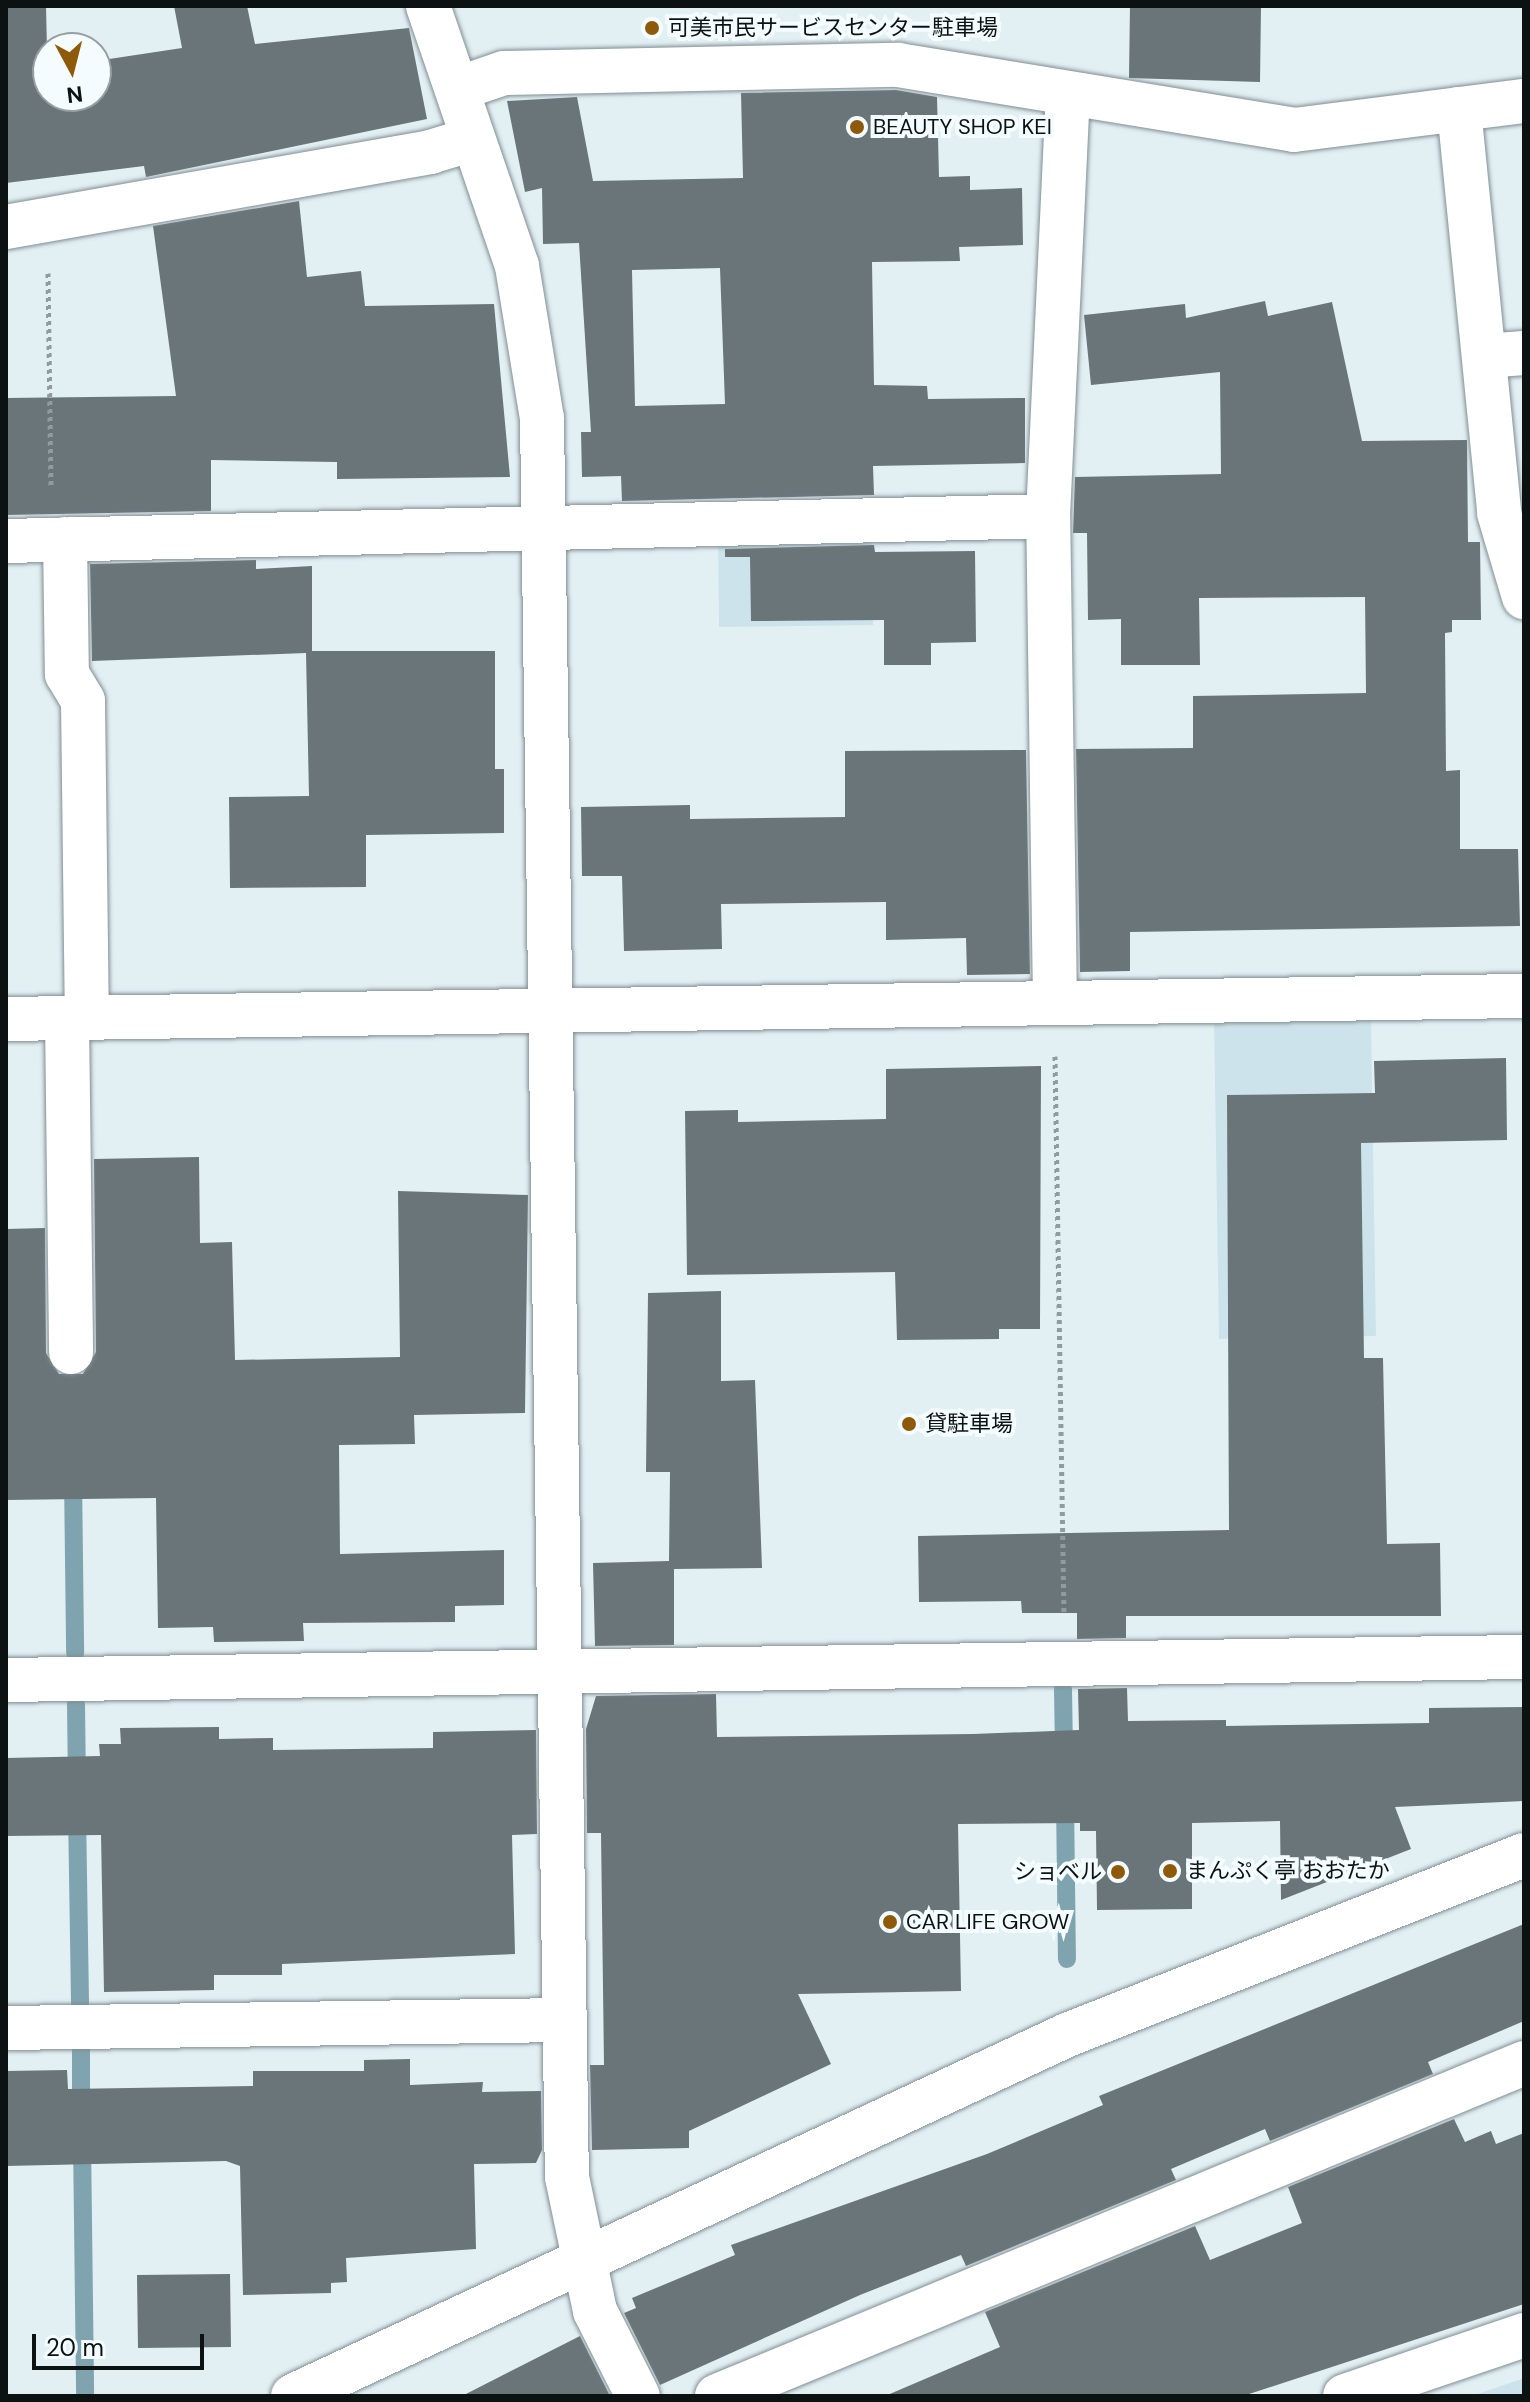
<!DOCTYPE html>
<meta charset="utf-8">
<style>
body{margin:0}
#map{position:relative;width:1530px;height:2402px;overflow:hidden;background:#e2f0f4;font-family:"DM Sans","Noto Sans JP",sans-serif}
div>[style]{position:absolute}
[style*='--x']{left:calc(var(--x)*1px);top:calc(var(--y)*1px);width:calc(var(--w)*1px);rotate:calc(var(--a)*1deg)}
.built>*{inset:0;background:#cde3eb}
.stream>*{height:18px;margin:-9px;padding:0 9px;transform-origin:9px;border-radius:9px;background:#7fa4b0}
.building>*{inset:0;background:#697579}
.path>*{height:5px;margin-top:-2.5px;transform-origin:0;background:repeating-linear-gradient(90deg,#919b9e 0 4px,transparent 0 8px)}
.roads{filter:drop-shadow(0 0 2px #818e92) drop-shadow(0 0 2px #818e92)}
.minor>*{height:44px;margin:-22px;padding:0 22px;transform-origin:22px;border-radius:22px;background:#fff}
.dots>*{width:22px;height:22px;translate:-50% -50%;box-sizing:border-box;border:4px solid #f4fcff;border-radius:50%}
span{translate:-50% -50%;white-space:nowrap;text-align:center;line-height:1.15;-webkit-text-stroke:8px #f4fcff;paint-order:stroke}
.poi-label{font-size:22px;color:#0c1112}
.left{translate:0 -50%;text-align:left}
.right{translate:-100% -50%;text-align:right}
.frame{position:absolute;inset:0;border:8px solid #0c1112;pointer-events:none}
.north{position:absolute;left:32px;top:32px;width:80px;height:80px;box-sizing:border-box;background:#f4fcff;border:2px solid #979ea0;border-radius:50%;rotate:173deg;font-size:22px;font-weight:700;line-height:32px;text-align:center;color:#0c1112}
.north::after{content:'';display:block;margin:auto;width:28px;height:36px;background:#8e5a0a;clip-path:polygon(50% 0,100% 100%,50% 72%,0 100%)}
.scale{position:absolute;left:32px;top:2334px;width:172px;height:36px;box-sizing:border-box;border:4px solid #0c1112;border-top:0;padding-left:10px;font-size:24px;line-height:28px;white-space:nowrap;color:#0c1112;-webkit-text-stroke:6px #f4fcff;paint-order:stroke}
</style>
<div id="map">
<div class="built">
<i style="clip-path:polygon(872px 531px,873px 625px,719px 627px,718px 534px)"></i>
<i style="clip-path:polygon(1371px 1020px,1376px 1336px,1219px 1339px,1214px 1022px)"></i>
<i style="clip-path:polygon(1524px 2378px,1524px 2396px,1472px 2396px)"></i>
</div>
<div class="stream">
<i style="--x:73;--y:1477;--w:176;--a:89.3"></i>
<i style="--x:1063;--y:1689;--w:65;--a:89.1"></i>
<i style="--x:76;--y:1704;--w:77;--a:89.3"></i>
<i style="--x:1065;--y:1800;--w:159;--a:89.3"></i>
<i style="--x:77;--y:1811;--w:194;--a:89.1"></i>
<i style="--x:81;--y:2048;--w:66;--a:90"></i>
<i style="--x:82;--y:2139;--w:257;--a:89.3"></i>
</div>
<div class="building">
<i style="clip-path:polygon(6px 6px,46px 6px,48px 96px,96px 96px,96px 61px,182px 48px,174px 6px,247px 6px,255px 44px,409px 28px,427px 119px,146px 177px,144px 166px,6px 183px)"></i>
<i style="clip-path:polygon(1130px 6px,1261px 6px,1260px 82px,1129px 78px)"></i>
<i style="clip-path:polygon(evenodd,896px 90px,937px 97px,939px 177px,970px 176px,970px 190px,1022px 188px,1023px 245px,959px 247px,960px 261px,872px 262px,874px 385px,927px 386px,928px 399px,1025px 398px,1025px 463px,873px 466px,874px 495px,622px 501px,621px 476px,582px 477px,581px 432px,591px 432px,579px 243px,543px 244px,542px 188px,525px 192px,507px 101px,577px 97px,593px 181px,743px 178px,741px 93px,896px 90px,720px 268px,725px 404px,635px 406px,632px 270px,720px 268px)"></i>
<i style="clip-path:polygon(299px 201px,307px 277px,361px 271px,365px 306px,494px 304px,510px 477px,337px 479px,337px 462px,211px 460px,211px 511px,6px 515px,6px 398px,176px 396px,153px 226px)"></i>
<i style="clip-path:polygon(1265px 301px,1268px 316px,1332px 302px,1362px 441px,1467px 440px,1468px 542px,1480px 542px,1481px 620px,1452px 620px,1452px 632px,1445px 633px,1446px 771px,1460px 770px,1460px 849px,1518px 849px,1520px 926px,1130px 932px,1130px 971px,1080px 972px,1076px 749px,1193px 748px,1193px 696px,1366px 693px,1365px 597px,1199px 598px,1200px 665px,1121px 665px,1121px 619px,1088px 620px,1087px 533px,1073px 533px,1075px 477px,1221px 474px,1220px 372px,1091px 385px,1084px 315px,1185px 304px,1186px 318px)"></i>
<i style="clip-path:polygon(874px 545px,875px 552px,975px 551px,976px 642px,931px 643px,931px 665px,884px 665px,884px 620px,751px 621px,750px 557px,725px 557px,725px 549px)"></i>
<i style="clip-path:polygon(256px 560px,256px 569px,312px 566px,312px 651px,495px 651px,495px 769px,504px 769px,504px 833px,366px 835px,366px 887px,230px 888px,229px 797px,309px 796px,306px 653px,92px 661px,90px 564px)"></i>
<i style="clip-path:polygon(1026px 750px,1030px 974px,967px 975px,966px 938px,886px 940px,886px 902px,721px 904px,722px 949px,624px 951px,622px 876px,582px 876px,581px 807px,690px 805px,690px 819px,845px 817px,845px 751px)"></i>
<i style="clip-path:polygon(1506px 1058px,1507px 1140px,1361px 1143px,1364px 1358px,1383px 1358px,1387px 1544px,1440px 1543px,1441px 1616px,1126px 1616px,1126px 1638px,1077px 1639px,1077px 1613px,1022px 1613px,1021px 1601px,919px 1602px,918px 1536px,1229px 1530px,1227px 1095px,1375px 1093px,1374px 1061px)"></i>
<i style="clip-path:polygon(1041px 1066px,1040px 1329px,999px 1329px,999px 1339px,897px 1340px,895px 1272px,687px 1275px,685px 1111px,738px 1110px,738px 1122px,886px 1119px,886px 1069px)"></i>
<i style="clip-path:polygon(199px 1157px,200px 1243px,232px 1242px,235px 1360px,400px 1357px,398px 1191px,528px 1195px,525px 1413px,414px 1415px,415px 1444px,339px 1445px,340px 1554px,504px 1550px,504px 1605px,455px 1606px,455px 1622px,303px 1623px,304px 1641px,214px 1642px,213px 1627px,158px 1628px,156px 1498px,6px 1500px,6px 1229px,45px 1228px,46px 1353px,59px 1374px,83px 1374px,96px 1352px,94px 1159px)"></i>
<i style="clip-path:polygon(721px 1291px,721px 1381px,755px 1380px,762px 1568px,674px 1569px,674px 1645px,595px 1646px,593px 1563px,669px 1561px,670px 1472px,646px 1472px,648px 1293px)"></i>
<i style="clip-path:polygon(1127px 1688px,1128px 1721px,1226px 1720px,1226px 1726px,1429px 1723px,1429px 1708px,1524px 1707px,1524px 1801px,1395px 1807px,1411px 1849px,1281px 1900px,1280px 1821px,1192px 1823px,1192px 1909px,1097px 1910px,1096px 1831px,1080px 1831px,1080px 1823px,958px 1824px,961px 1991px,798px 1994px,831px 2064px,689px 2131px,689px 2148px,592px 2150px,590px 2065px,604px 2065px,601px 1833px,587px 1833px,586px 1729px,596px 1696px,716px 1694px,717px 1737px,973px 1734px,1079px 1730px,1078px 1689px)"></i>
<i style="clip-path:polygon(219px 1727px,219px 1739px,273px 1738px,273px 1750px,433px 1748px,433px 1732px,536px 1730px,537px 1834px,512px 1835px,515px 1954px,282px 1964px,282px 1975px,214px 1975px,214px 1990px,104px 1992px,101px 1835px,6px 1836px,6px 1758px,100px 1756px,99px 1744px,121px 1744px,120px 1728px)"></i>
<i style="clip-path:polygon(1524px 1924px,1524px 2021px,1428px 2062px,1433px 2074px,1270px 2141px,1265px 2129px,1171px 2169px,1176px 2180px,966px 2266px,961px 2255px,860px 2295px,660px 2385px,624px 2313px,636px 2308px,632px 2298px,735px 2255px,731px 2245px,987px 2154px,1103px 2105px,1099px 2096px)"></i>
<i style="clip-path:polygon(410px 2059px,410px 2085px,483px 2082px,482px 2092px,541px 2091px,542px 2150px,536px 2163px,474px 2164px,476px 2249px,346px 2258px,347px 2282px,331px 2283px,331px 2293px,243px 2295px,240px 2166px,226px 2161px,6px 2166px,6px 2071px,67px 2070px,68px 2089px,253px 2086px,253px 2071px,364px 2071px,364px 2060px)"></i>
<i style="clip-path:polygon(1454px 2119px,1465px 2142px,1491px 2131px,1496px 2144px,1524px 2133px,1524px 2304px,1243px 2396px,885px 2396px,1000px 2347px,985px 2312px,1195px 2226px,1210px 2260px,1302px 2223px,1288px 2187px)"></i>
<i style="clip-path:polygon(230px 2274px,231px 2347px,138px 2348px,137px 2275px)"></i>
<i style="clip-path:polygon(580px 2336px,610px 2396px,462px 2396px)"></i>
</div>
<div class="path">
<i style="--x:48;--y:273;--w:214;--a:89.2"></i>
<i style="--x:1055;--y:1056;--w:558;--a:89.08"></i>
</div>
<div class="roads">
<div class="minor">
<i style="--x:428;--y:6;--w:275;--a:71.1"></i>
<i style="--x:517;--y:266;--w:154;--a:80.7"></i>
<i style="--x:542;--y:418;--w:1759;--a:89.19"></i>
<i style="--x:567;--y:2177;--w:137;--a:78.2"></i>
<i style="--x:595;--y:2311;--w:95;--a:63.2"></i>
<i style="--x:457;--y:89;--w:50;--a:-18.8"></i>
<i style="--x:504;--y:73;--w:394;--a:-1.2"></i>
<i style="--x:898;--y:65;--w:401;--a:9.3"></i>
<i style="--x:1294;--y:130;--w:232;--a:-7.2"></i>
<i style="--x:1459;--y:109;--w:406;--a:84.3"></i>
<i style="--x:1499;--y:513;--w:88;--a:73.4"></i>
<i style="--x:6;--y:227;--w:431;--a:-10"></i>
<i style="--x:430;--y:152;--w:45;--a:-16.8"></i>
<i style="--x:1484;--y:356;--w:40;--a:-4.3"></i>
<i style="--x:65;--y:539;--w:135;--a:89.2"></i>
<i style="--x:67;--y:674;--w:31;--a:59"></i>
<i style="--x:83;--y:701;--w:317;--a:89.3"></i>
<i style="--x:6;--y:541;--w:1042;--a:-1.37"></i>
<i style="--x:1055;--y:1003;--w:487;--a:-90.8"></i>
<i style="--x:1048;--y:516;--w:422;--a:-87.3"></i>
<i style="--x:67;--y:1018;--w:334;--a:89.3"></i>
<i style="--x:6;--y:1019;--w:1518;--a:-0.87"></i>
<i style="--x:6;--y:1680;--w:1518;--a:-0.87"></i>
<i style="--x:6;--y:2028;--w:559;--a:-0.82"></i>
<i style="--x:293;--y:2396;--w:854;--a:-25"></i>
<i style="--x:1067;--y:2035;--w:491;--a:-21.5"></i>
<i style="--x:717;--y:2396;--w:873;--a:-22.42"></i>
<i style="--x:1345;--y:2396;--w:189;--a:-18.8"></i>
</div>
</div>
<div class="dots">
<i style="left:652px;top:28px;background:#8e5a0a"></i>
<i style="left:857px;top:127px;background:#8e5a0a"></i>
<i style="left:909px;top:1424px;background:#8e5a0a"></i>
<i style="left:1170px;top:1871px;background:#8e5a0a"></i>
<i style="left:1118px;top:1872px;background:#8e5a0a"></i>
<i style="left:890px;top:1922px;background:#8e5a0a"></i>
</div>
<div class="poi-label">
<span class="left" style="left:668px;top:28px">可美市民サービスセンター駐車場</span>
<span class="left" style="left:873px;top:127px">BEAUTY SHOP KEI</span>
<span class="left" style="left:925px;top:1424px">貸駐車場</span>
<span class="left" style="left:1186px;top:1871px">まんぷく亭 おおたか</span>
<span class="right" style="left:1102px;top:1872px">ショベル</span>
<span class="left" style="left:906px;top:1922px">CAR LIFE GROW</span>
</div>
<div class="frame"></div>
<div class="north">N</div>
<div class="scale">20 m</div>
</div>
